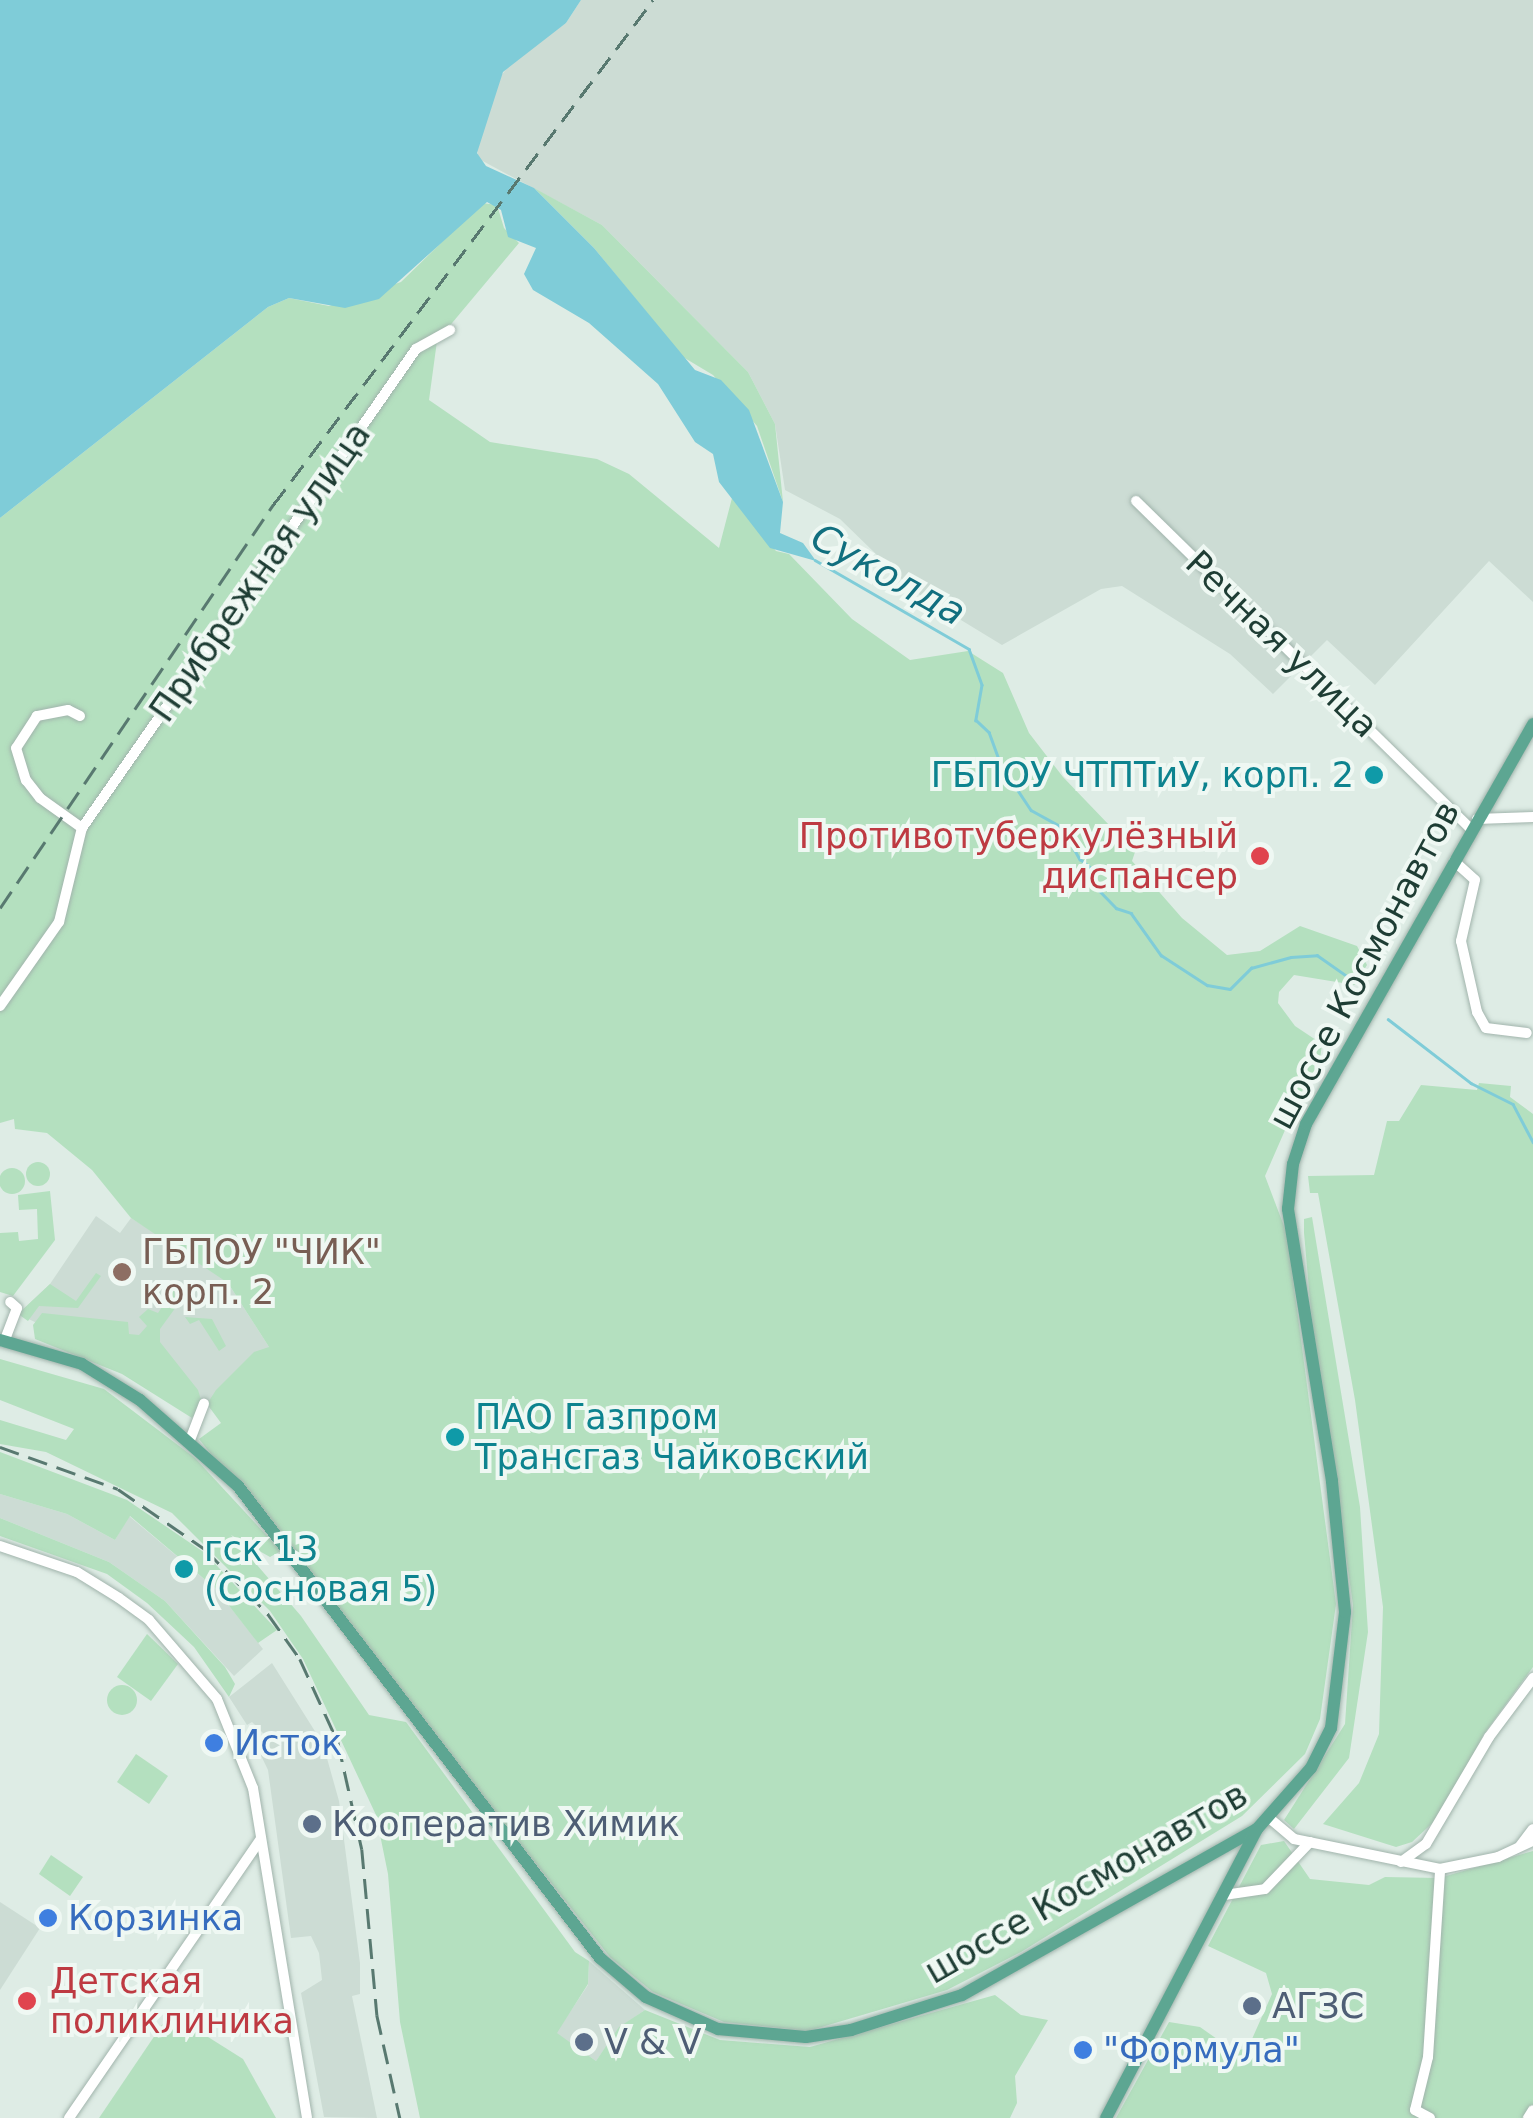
<!DOCTYPE html>
<meta charset="utf-8">
<style>
body{margin:0}
#map{position:relative;width:1533px;height:2118px;overflow:hidden;background:#deece5;font-family:"DejaVu Sans",sans-serif}
div>[style]{position:absolute}
[style*='--x']{left:calc(var(--x)*1px);top:calc(var(--y)*1px);width:calc(var(--w)*1px);rotate:calc(var(--a)*1deg)}
.built>*{inset:0;background:#ccdcd4}
.green>*{inset:0;background:#b4e0bf}
.round{border-radius:50%}
.water>*{inset:0;background:#7fccd8}
.stream>*{height:2.5px;margin:-1.25px;padding:0 1.25px;transform-origin:1.25px;border-radius:1.25px;background:#7fccd8}
.roads{filter:drop-shadow(0 0 2px #a1b4ac) drop-shadow(0 0 2px #a1b4ac)}
.minor>*{height:10px;margin:-5px;padding:0 5px;transform-origin:5px;border-radius:5px;background:#fff}
.major>*{height:12px;margin:-6px;padding:0 6px;transform-origin:6px;border-radius:6px;background:#5da692}
.rail>*{height:2.5px;margin-top:-1.25px;transform-origin:0;background:repeating-linear-gradient(90deg,#587970 0 20px,transparent 0 30px)}
.dots>*{width:28px;height:28px;translate:-50% -50%;box-sizing:border-box;border:5px solid #eff8f3;border-radius:50%}
span{translate:-50% -50%;white-space:nowrap;text-align:center;line-height:1.15;-webkit-text-stroke:8px #eff8f3;paint-order:stroke}
.street-label{font-size:35px;color:#1e3d34}
.culture-label{font-size:35px;color:#0d838f}
.right{translate:-100% -50%;text-align:right}
.left{translate:0 -50%;text-align:left}
.health-label{font-size:35px;color:#be3a42}
.education-label{font-size:35px;color:#785e54}
.shop-label{font-size:35px;color:#366cbe}
.service-label{font-size:35px;color:#4e5e75}
.water-label{font-size:38px;color:#116f7f;font-style:italic}
</style>
<div id="map">
<div class="built">
<i style="clip-path:polygon(581px 0,1533px 0,1533px 602px,1489px 561px,1375px 685px,1327px 640px,1273px 694px,1230px 654px,1122px 586px,1101px 589px,1002px 645px,915px 592px,840px 519px,785px 490px,775px 424px,748px 372px,602px 225px,479px 159px,476px 146px,494px 84px,514px 60px,566px 23px)"></i>
<i style="clip-path:polygon(96px 1216px,120px 1233px,131px 1218px,211px 1268px,228px 1283px,269px 1347px,222px 1422px,207px 1404px,18px 1314px,50px 1284px)"></i>
<i style="clip-path:polygon(0 1494px,67px 1514px,115px 1540px,129px 1516px,216px 1589px,263px 1649px,234px 1676px,165px 1601px,109px 1562px,0 1518px)"></i>
<i style="clip-path:polygon(272px 1663px,323px 1744px,339px 1801px,360px 1963px,360px 1994px,352px 1996px,377px 2118px,324px 2117px,301px 1993px,322px 1980px,319px 1953px,311px 1936px,291px 1938px,268px 1770px,254px 1741px,265px 1735px,252px 1722px,247px 1725px,229px 1697px)"></i>
<i style="clip-path:polygon(0 1902px,40px 1928px,0 1990px)"></i>
<i style="clip-path:polygon(589px 1961px,645px 2010px,620px 2027px,596px 2061px,556px 2033px,588px 1985px)"></i>
</div>
<div class="green">
<i style="clip-path:polygon(534px 188px,602px 225px,748px 372px,775px 424px,783px 502px,757px 426px,713px 375px,683px 357px,594px 248px)"></i>
<i style="clip-path:polygon(482px 203px,497px 205px,504px 228px,519px 243px,437px 341px,429px 400px,490px 442px,597px 459px,629px 474px,719px 548px,732px 498px,776px 551px,789px 554px,852px 619px,910px 660px,968px 651px,1003px 673px,1029px 733px,1063px 777px,1135px 852px,1132px 861px,1182px 918px,1227px 955px,1260px 951px,1300px 926px,1357px 946px,1367px 965px,1355px 985px,1294px 975px,1279px 992px,1278px 1003px,1295px 1026px,1322px 1044px,1319px 1067px,1303px 1089px,1265px 1176px,1287px 1234px,1336px 1604px,1320px 1719px,1305px 1754px,1242px 1816px,1021px 1952px,947px 1990px,808px 2031px,724px 2022px,653px 1992px,610px 1957px,199px 1439px,221px 1423px,207px 1404px,216px 1390px,254px 1352px,269px 1347px,228px 1283px,131px 1218px,92px 1170px,47px 1133px,15px 1129px,14px 1119px,0 1123px,0 518px,268px 307px,289px 298px,329px 306px,401px 282px)"></i>
<i style="clip-path:polygon(1479px 1083px,1511px 1086px,1510px 1097px,1533px 1114px,1533px 1667px,1484px 1734px,1440px 1816px,1412px 1842px,1396px 1847px,1323px 1824px,1359px 1783px,1379px 1734px,1383px 1607px,1355px 1400px,1318px 1193px,1310px 1193px,1308px 1176px,1374px 1175px,1387px 1121px,1399px 1121px,1421px 1085px,1477px 1090px)"></i>
<i class="round" style="left:26px;top:1162px;width:24px;height:24px"></i>
<i class="round" style="left:-1px;top:1168px;width:26px;height:26px"></i>
<i style="clip-path:polygon(50px 1191px,55px 1240px,13px 1296px,0 1292px,0 1233px,18px 1232px,19px 1241px,38px 1239px,37px 1209px,19px 1210px,18px 1195px)"></i>
<i style="clip-path:polygon(1312px 1217px,1360px 1507px,1368px 1632px,1349px 1758px,1294px 1829px,1284px 1820px,1345px 1724px,1353px 1605px,1311px 1312px,1304px 1233px,1304px 1219px)"></i>
<i style="clip-path:polygon(96px 1273px,101px 1276px,78px 1308px,39px 1306px,28px 1321px,18px 1314px,50px 1284px,76px 1301px)"></i>
<i style="clip-path:polygon(174px 1289px,176px 1307px,160px 1329px,160px 1342px,198px 1390px,202px 1403px,192px 1418px,122px 1374px,35px 1339px,33px 1325px,42px 1313px,128px 1322px,129px 1334px,139px 1335px,147px 1326px,139px 1317px,148px 1309px,158px 1313px)"></i>
<i style="clip-path:polygon(185px 1317px,212px 1319px,226px 1346px,219px 1351px,199px 1320px,190px 1324px)"></i>
<i style="clip-path:polygon(0 1359px,104px 1389px,195px 1458px,281px 1551px,270px 1557px,231px 1535px,301px 1616px,369px 1715px,406px 1722px,575px 1952px,589px 1961px,588px 1984px,557px 2033px,596px 2061px,619px 2027px,645px 2010px,720px 2040px,810px 2047px,995px 1995px,1021px 2015px,1048px 2020px,1015px 2076px,1017px 2103px,1010px 2118px,420px 2118px,400px 2022px,388px 1874px,376px 1815px,303px 1659px,270px 1611px,172px 1513px,46px 1452px,0 1444px,0 1420px,66px 1440px,74px 1429px,0 1400px)"></i>
<i style="clip-path:polygon(0 1452px,127px 1500px,205px 1553px,277px 1630px,258px 1643px,216px 1589px,130px 1516px,115px 1540px,67px 1514px,0 1494px)"></i>
<i style="clip-path:polygon(0 1518px,109px 1562px,165px 1601px,225px 1667px,235px 1684px,229px 1697px,194px 1647px,147px 1603px,107px 1574px,0 1536px)"></i>
<i style="clip-path:polygon(147px 1634px,178px 1664px,151px 1701px,117px 1677px)"></i>
<i class="round" style="left:107px;top:1685px;width:30px;height:30px"></i>
<i style="clip-path:polygon(136px 1754px,168px 1776px,149px 1804px,117px 1782px)"></i>
<i style="clip-path:polygon(1284px 1841px,1310px 1879px,1369px 1885px,1385px 1877px,1439px 1878px,1533px 1851px,1533px 2118px,1116px 2118px,1169px 2022px,1200px 2027px,1234px 2051px,1248px 2048px,1272px 1994px,1266px 1973px,1208px 1946px,1261px 1845px)"></i>
<i style="clip-path:polygon(51px 1855px,83px 1877px,70px 1896px,39px 1874px)"></i>
<i style="clip-path:polygon(170px 2013px,243px 2059px,276px 2118px,99px 2118px)"></i>
</div>
<div class="water">
<i style="clip-path:polygon(0 0,581px 0,566px 23px,503px 72px,477px 153px,486px 166px,534px 188px,594px 248px,695px 370px,721px 380px,749px 410px,783px 502px,780px 533px,803px 543px,816px 561px,770px 548px,719px 482px,713px 454px,695px 442px,658px 384px,589px 323px,533px 290px,524px 274px,536px 248px,508px 237px,501px 210px,487px 202px,379px 299px,345px 308px,289px 298px,268px 307px,0 518px)"></i>
</div>
<div class="stream">
<i style="--x:815;--y:560;--w:178;--a:30"></i>
<i style="--x:969;--y:649;--w:38;--a:70"></i>
<i style="--x:982;--y:685;--w:36;--a:100"></i>
<i style="--x:976;--y:720;--w:18;--a:43"></i>
<i style="--x:989;--y:732;--w:35;--a:70"></i>
<i style="--x:1001;--y:765;--w:54;--a:56.3"></i>
<i style="--x:1031;--y:810;--w:35;--a:29"></i>
<i style="--x:1062;--y:827;--w:37;--a:61"></i>
<i style="--x:1080;--y:859;--w:22;--a:39"></i>
<i style="--x:1097;--y:873;--w:12;--a:104"></i>
<i style="--x:1094;--y:885;--w:32;--a:46"></i>
<i style="--x:1116;--y:908;--w:16;--a:18"></i>
<i style="--x:1131;--y:913;--w:52;--a:54.5"></i>
<i style="--x:1161;--y:955;--w:55;--a:33.1"></i>
<i style="--x:1207;--y:985;--w:23;--a:10"></i>
<i style="--x:1230;--y:989;--w:30;--a:-45"></i>
<i style="--x:1251;--y:968;--w:41;--a:-15.4"></i>
<i style="--x:1291;--y:957;--w:26;--a:-4"></i>
<i style="--x:1317;--y:955;--w:45;--a:35.1"></i>
<i style="--x:1388;--y:1019;--w:105;--a:37.6"></i>
<i style="--x:1471;--y:1083;--w:47;--a:26.6"></i>
<i style="--x:1513;--y:1104;--w:43;--a:62.2"></i>
</div>
<div class="roads">
<div class="minor">
<i style="--x:1136;--y:501;--w:467;--a:44.4"></i>
<i style="--x:80;--y:716;--w:13;--a:-153"></i>
<i style="--x:68;--y:710;--w:32;--a:169"></i>
<i style="--x:37;--y:716;--w:38;--a:123"></i>
<i style="--x:16;--y:748;--w:34;--a:73"></i>
<i style="--x:26;--y:780;--w:23;--a:52"></i>
<i style="--x:40;--y:798;--w:52;--a:35.5"></i>
<i style="--x:1477;--y:819;--w:56;--a:-2"></i>
<i style="--x:1454;--y:861;--w:28;--a:42"></i>
<i style="--x:1475;--y:880;--w:63;--a:102.9"></i>
<i style="--x:1461;--y:941;--w:73;--a:77.3"></i>
<i style="--x:1477;--y:1012;--w:18;--a:61"></i>
<i style="--x:1486;--y:1028;--w:41;--a:7"></i>
<i style="--x:0;--y:1006;--w:103;--a:-54.9"></i>
<i style="--x:59;--y:922;--w:97;--a:-76.3"></i>
<i style="--x:82;--y:828;--w:584;--a:-55.11"></i>
<i style="--x:416;--y:349;--w:39;--a:-29"></i>
<i style="--x:4;--y:1342;--w:36;--a:-69"></i>
<i style="--x:17;--y:1308;--w:9;--a:-139"></i>
<i style="--x:190;--y:1440;--w:39;--a:-69"></i>
<i style="--x:0;--y:1546;--w:81;--a:18.7"></i>
<i style="--x:77;--y:1572;--w:49;--a:31.8"></i>
<i style="--x:119;--y:1598;--w:37;--a:36"></i>
<i style="--x:149;--y:1620;--w:104;--a:49.3"></i>
<i style="--x:217;--y:1699;--w:96;--a:68"></i>
<i style="--x:253;--y:1788;--w:334;--a:80.7"></i>
<i style="--x:1268;--y:1817;--w:34;--a:40"></i>
<i style="--x:1294;--y:1839;--w:149;--a:11.6"></i>
<i style="--x:1440;--y:1869;--w:59;--a:-11.7"></i>
<i style="--x:1498;--y:1857;--w:38;--a:-25"></i>
<i style="--x:1520;--y:1846;--w:21;--a:-53"></i>
<i style="--x:1401;--y:1862;--w:31;--a:-36"></i>
<i style="--x:1426;--y:1844;--w:124;--a:-59.5"></i>
<i style="--x:1489;--y:1737;--w:74;--a:-53.3"></i>
<i style="--x:1224;--y:1895;--w:41;--a:-8.3"></i>
<i style="--x:1265;--y:1889;--w:65;--a:-46.2"></i>
<i style="--x:69;--y:2118;--w:339;--a:-55.5"></i>
<i style="--x:1430;--y:2118;--w:17;--a:-152"></i>
<i style="--x:1415;--y:2110;--w:55;--a:-76.2"></i>
<i style="--x:1428;--y:2057;--w:188;--a:-86.3"></i>
<i style="--x:1528;--y:2118;--w:9;--a:-58"></i>
</div>
<div class="major">
<i style="--x:0;--y:1340;--w:85;--a:16.3"></i>
<i style="--x:82;--y:1364;--w:68;--a:31.8"></i>
<i style="--x:140;--y:1400;--w:130;--a:41.3"></i>
<i style="--x:238;--y:1486;--w:595;--a:52.51"></i>
<i style="--x:600;--y:1958;--w:60;--a:40.3"></i>
<i style="--x:646;--y:1997;--w:79;--a:24"></i>
<i style="--x:718;--y:2029;--w:88;--a:5.2"></i>
<i style="--x:806;--y:2037;--w:46;--a:-8.8"></i>
<i style="--x:851;--y:2030;--w:116;--a:-17.5"></i>
<i style="--x:962;--y:1995;--w:338;--a:-29.4"></i>
<i style="--x:1257;--y:1829;--w:81;--a:-48.5"></i>
<i style="--x:1311;--y:1768;--w:45;--a:-63.4"></i>
<i style="--x:1331;--y:1728;--w:117;--a:-83.1"></i>
<i style="--x:1345;--y:1612;--w:132;--a:-95.7"></i>
<i style="--x:1332;--y:1481;--w:276;--a:-99.2"></i>
<i style="--x:1288;--y:1209;--w:45;--a:-83.7"></i>
<i style="--x:1293;--y:1164;--w:42;--a:-72"></i>
<i style="--x:1306;--y:1124;--w:460;--a:-60.4"></i>
<i style="--x:1106;--y:2118;--w:326;--a:-62.4"></i>
</div>
</div>
<div class="rail">
<i style="--x:0;--y:908;--w:487;--a:-55.9"></i>
<i style="--x:273;--y:505;--w:632;--a:-53.04"></i>
<i style="--x:0;--y:1447;--w:125;--a:19.6"></i>
<i style="--x:118;--y:1489;--w:106;--a:34.6"></i>
<i style="--x:205;--y:1549;--w:91;--a:45.9"></i>
<i style="--x:268;--y:1614;--w:55;--a:54.6"></i>
<i style="--x:300;--y:1659;--w:91;--a:65.4"></i>
<i style="--x:338;--y:1742;--w:110;--a:77.4"></i>
<i style="--x:362;--y:1849;--w:167;--a:84.8"></i>
<i style="--x:377;--y:2015;--w:106;--a:77.4"></i>
</div>
<div class="dots">
<i style="left:1374px;top:775px;background:#0f9aa8"></i>
<i style="left:1260px;top:856px;background:#e0444e"></i>
<i style="left:122px;top:1272px;background:#8d6e63"></i>
<i style="left:455px;top:1437px;background:#0f9aa8"></i>
<i style="left:184px;top:1569px;background:#0f9aa8"></i>
<i style="left:214px;top:1743px;background:#3f7fe0"></i>
<i style="left:312px;top:1824px;background:#5c6f8a"></i>
<i style="left:48px;top:1918px;background:#3f7fe0"></i>
<i style="left:27px;top:2001px;background:#e0444e"></i>
<i style="left:1252px;top:2006px;background:#5c6f8a"></i>
<i style="left:584px;top:2042px;background:#5c6f8a"></i>
<i style="left:1083px;top:2050px;background:#3f7fe0"></i>
</div>
<div class="street-label">
<span style="left:260px;top:572px;rotate:-55deg">Прибрежная улица</span>
<span style="left:1282px;top:644px;rotate:44deg">Речная улица</span>
<span style="left:1364px;top:965px;rotate:-62deg">шоссе Космонавтов</span>
<span style="left:1086px;top:1883px;rotate:-30deg">шоссе Космонавтов</span>
</div>
<div class="culture-label">
<span class="right" style="left:1354px;top:775px">ГБПОУ ЧТПТиУ, корп. 2</span>
<span class="left" style="left:475px;top:1437px">ПАО Газпром<br>Трансгаз Чайковский</span>
<span class="left" style="left:204px;top:1569px">гск 13<br>(Сосновая 5)</span>
</div>
<div class="health-label">
<span class="right" style="left:1238px;top:856px">Противотуберкулёзный<br>диспансер</span>
<span class="left" style="left:50px;top:2001px">Детская<br>поликлиника</span>
</div>
<div class="education-label">
<span class="left" style="left:142px;top:1272px">ГБПОУ "ЧИК"<br>корп. 2</span>
</div>
<div class="shop-label">
<span class="left" style="left:234px;top:1743px">Исток</span>
<span class="left" style="left:68px;top:1918px">Корзинка</span>
<span class="left" style="left:1103px;top:2050px">"Формула"</span>
</div>
<div class="service-label">
<span class="left" style="left:332px;top:1824px">Кооператив Химик</span>
<span class="left" style="left:1272px;top:2006px">АГЗС</span>
<span class="left" style="left:604px;top:2042px">V &amp; V</span>
</div>
<div class="water-label">
<span style="left:888px;top:575px;rotate:29deg">Суколда</span>
</div>
</div>
